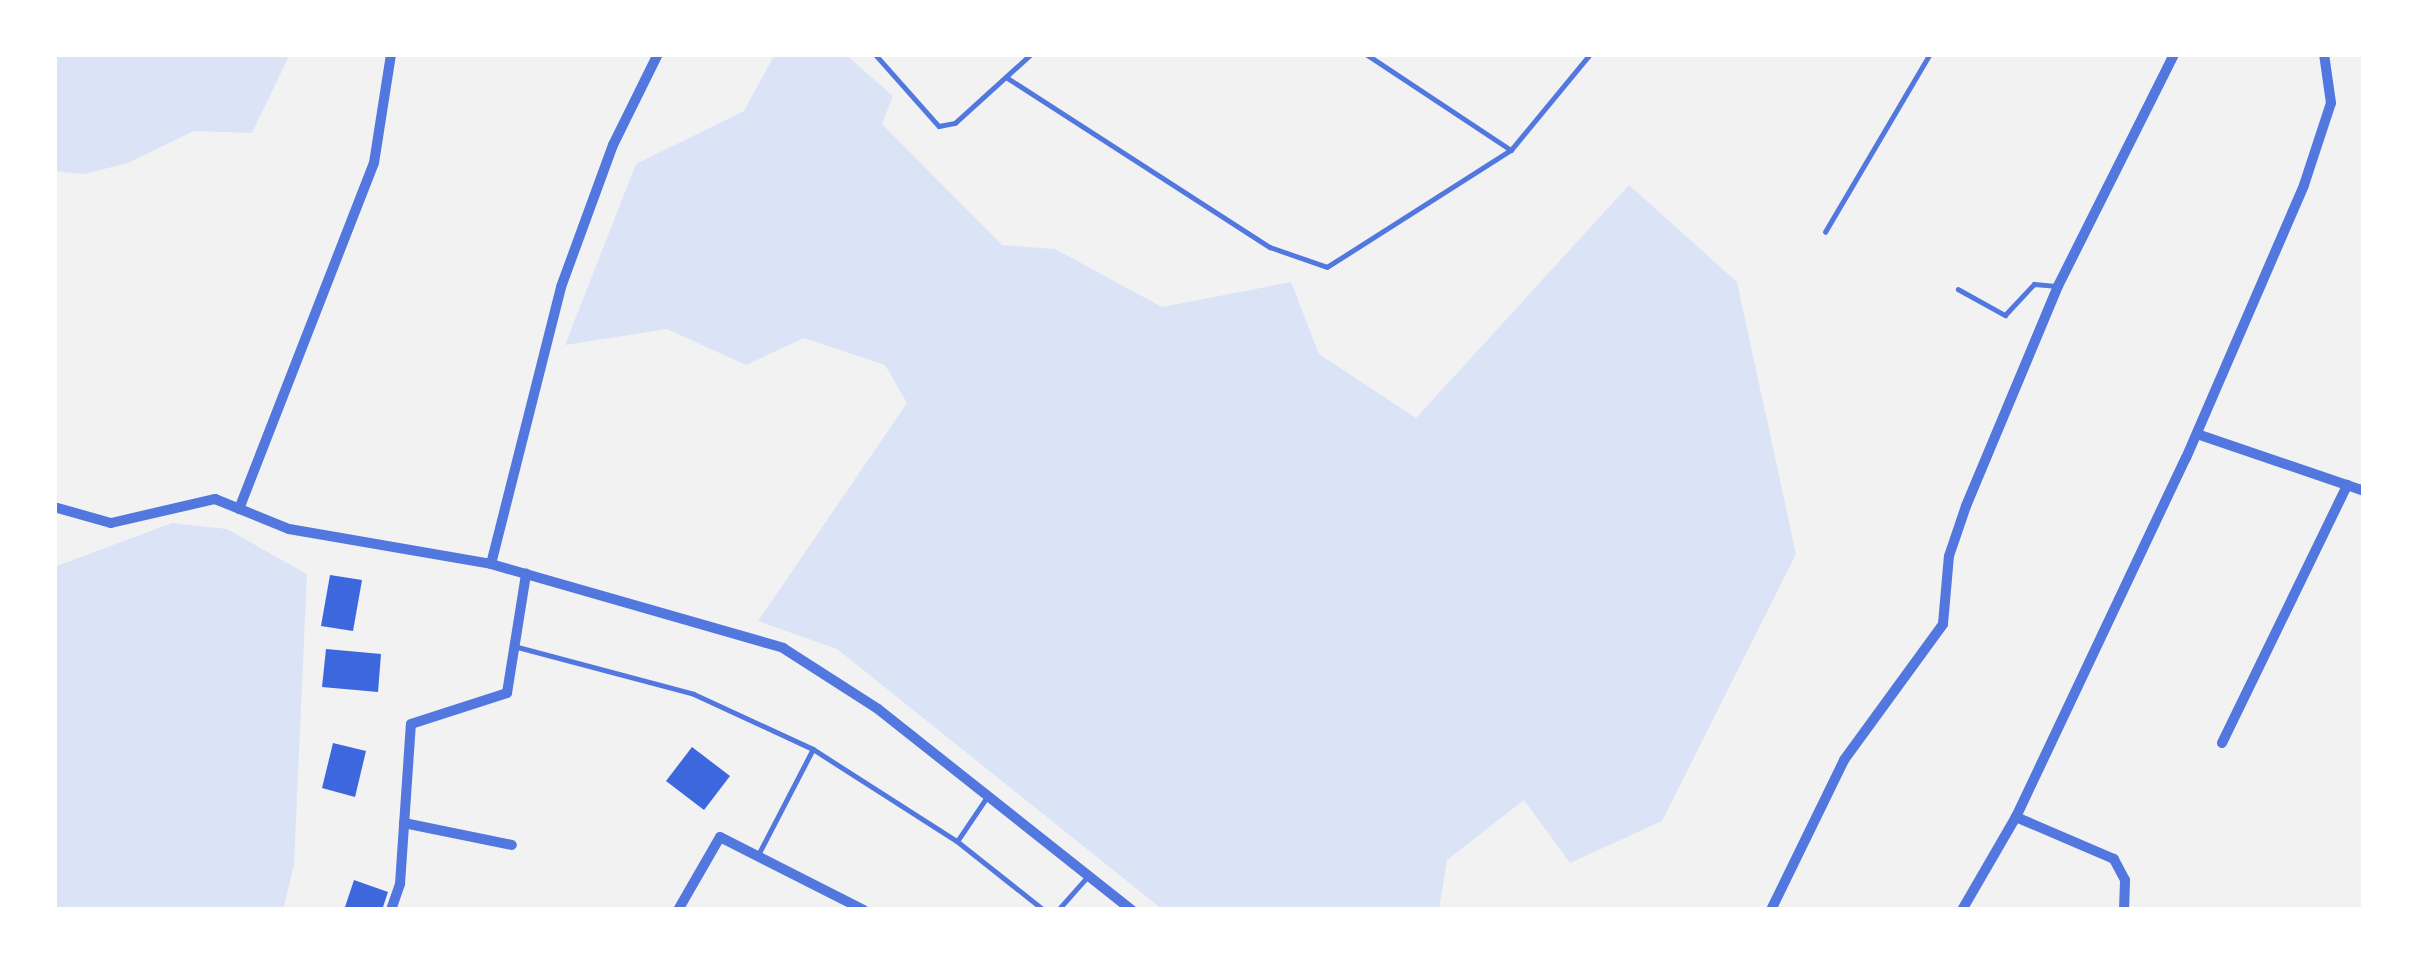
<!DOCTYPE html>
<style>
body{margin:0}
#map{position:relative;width:2418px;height:964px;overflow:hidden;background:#f2f2f2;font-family:"PT Sans Narrow",sans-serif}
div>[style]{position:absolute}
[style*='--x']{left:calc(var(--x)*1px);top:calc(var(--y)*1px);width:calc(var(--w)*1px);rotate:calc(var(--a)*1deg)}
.green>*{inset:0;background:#dbe4f7}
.building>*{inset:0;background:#3d67dc}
.service>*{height:4.5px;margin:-2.25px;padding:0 2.25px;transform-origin:2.25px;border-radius:2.25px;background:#5277de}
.minor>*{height:10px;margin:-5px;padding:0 5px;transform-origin:5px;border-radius:5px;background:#5277de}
span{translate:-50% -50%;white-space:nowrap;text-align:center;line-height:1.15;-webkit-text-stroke:10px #fff;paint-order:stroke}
.frame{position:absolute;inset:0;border:57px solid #fff;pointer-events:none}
</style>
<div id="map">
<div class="green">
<i style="clip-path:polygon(54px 54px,290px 54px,252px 133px,194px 131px,128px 163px,84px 174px,54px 171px)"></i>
<i style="clip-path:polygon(775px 54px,845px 54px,893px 96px,882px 124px,1002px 245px,1055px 249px,1162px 307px,1291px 282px,1319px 354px,1416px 418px,1629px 185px,1737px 282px,1796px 554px,1662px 821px,1570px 863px,1524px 800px,1447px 860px,1439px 910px,1163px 910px,837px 649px,758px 621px,907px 403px,885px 365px,804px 338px,746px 365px,667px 329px,565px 345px,636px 164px,744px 111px)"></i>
<i style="clip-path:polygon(172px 523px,227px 529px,307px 574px,294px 865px,283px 910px,54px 910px,54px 567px)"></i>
</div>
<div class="building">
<i style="clip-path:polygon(330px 575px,362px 580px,353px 631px,321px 626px)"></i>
<i style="clip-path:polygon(326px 649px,381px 654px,378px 692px,322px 687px)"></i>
<i style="clip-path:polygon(333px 743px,366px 751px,355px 797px,322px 788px)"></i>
<i style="clip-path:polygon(692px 747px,730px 776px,704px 810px,666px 781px)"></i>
<i style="clip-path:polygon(354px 880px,388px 892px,382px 910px,345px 907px)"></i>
</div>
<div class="service">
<i style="--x:875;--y:54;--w:96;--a:48.4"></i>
<i style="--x:939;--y:126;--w:16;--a:-11"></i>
<i style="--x:955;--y:123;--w:103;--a:-42.2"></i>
<i style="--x:1366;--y:54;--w:174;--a:33.5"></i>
<i style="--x:1006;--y:77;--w:314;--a:32.8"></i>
<i style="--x:1270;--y:247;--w:60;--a:19.3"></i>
<i style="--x:1327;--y:267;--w:218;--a:-32.5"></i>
<i style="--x:1511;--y:150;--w:124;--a:-50.5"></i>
<i style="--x:1825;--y:232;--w:207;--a:-59.5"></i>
<i style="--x:1958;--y:289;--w:54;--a:29"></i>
<i style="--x:2005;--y:315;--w:42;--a:-46.9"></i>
<i style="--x:2034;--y:284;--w:24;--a:5"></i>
<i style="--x:514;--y:646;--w:186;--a:14.9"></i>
<i style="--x:694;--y:694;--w:131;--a:24.8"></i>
<i style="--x:958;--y:840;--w:48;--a:-56"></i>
<i style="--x:758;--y:855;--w:119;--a:-62.6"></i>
<i style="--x:813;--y:749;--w:171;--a:32.6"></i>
<i style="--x:957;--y:841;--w:111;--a:38.4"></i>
<i style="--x:1058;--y:910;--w:47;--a:-48.5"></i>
</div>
<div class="minor">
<i style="--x:2197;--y:434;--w:176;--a:18.8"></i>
<i style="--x:54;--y:507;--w:59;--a:15.7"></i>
<i style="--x:111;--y:523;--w:107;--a:-13"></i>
<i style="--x:215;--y:499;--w:80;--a:22.1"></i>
<i style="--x:289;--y:529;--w:205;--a:9.8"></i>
<i style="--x:491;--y:564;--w:304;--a:16"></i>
<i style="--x:783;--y:648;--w:113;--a:32.7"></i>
<i style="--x:878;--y:709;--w:324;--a:38.4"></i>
<i style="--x:239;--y:509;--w:371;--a:-68.7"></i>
<i style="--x:374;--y:163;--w:110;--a:-81.1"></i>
<i style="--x:491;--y:564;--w:286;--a:-75.8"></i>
<i style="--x:561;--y:287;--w:151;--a:-69.9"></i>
<i style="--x:613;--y:145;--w:102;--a:-63.7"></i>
<i style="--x:2222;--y:743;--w:287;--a:-64.1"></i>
<i style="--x:404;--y:823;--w:110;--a:11.5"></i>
<i style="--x:391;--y:910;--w:28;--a:-71"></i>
<i style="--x:400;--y:884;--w:160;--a:-86.1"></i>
<i style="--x:411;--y:724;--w:101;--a:-17.9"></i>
<i style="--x:507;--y:693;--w:121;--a:-80.9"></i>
<i style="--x:678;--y:910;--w:84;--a:-60.1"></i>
<i style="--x:720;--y:837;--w:161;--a:26.9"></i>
<i style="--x:1771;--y:910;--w:167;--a:-64"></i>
<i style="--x:1844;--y:760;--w:168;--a:-53.9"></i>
<i style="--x:1943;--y:624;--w:68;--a:-85"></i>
<i style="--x:1949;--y:556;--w:53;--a:-71.2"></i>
<i style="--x:1966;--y:506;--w:238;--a:-67.3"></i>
<i style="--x:2058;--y:286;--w:259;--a:-63.4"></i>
<i style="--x:1962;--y:910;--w:108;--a:-59.9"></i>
<i style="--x:2124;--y:910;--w:30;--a:-88"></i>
<i style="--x:2125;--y:880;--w:24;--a:-118"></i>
<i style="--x:2114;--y:859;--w:107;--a:-156.8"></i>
<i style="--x:2016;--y:817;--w:397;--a:-64.7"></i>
<i style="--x:2186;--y:458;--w:297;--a:-66.6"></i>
<i style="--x:2304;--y:185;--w:86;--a:-71.8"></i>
<i style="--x:2331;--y:103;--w:49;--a:-98.1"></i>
</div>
<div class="frame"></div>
</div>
